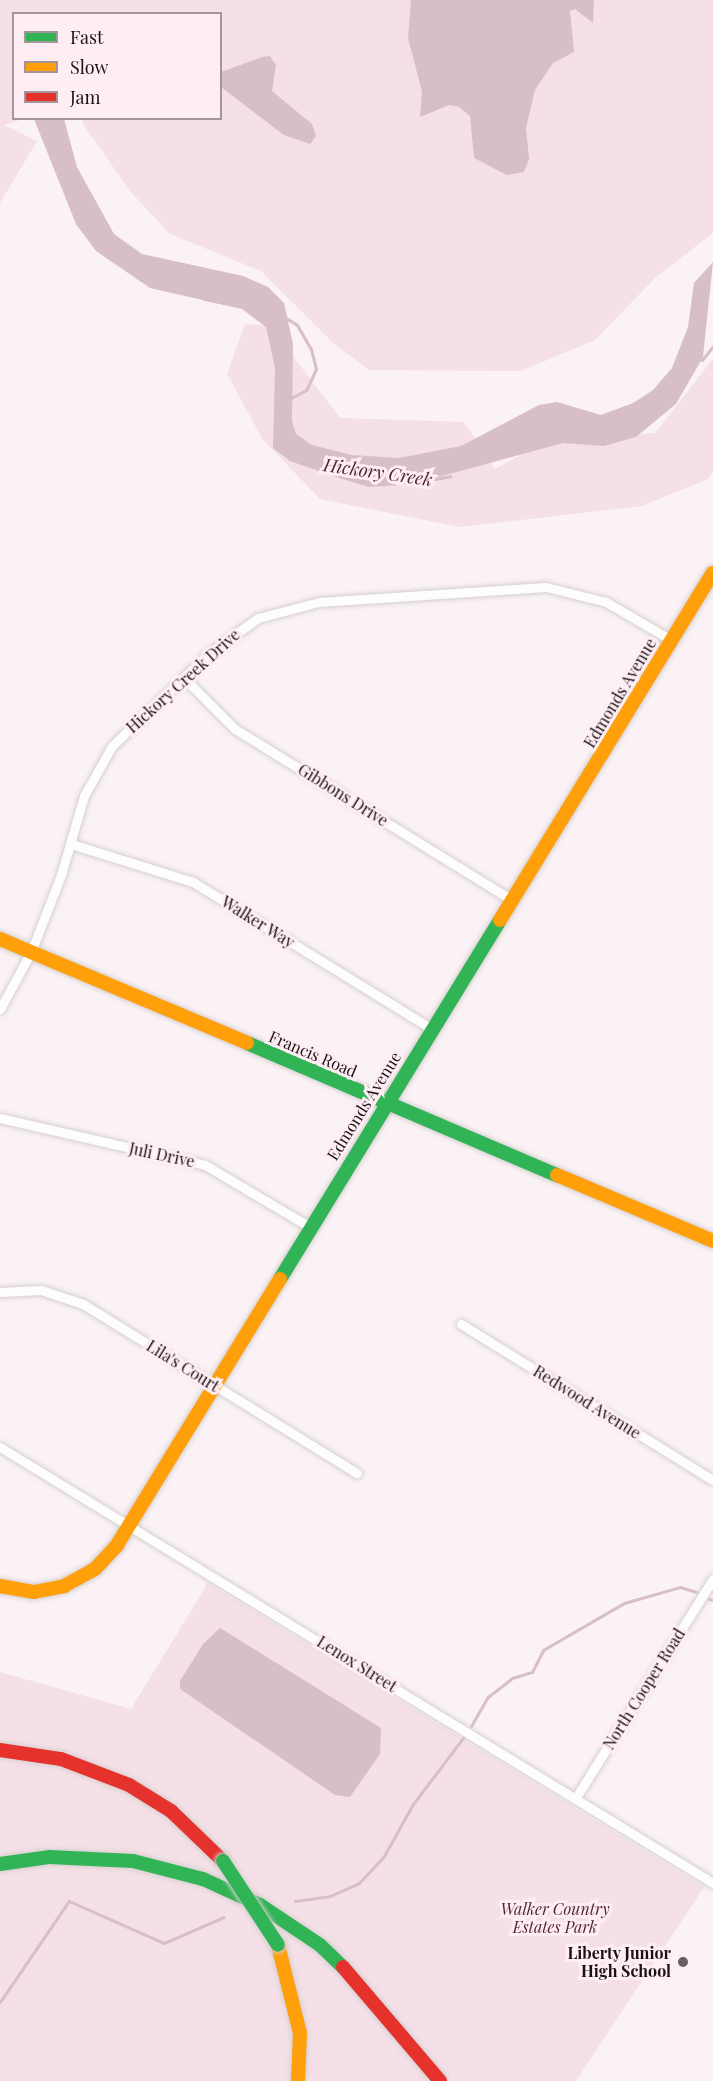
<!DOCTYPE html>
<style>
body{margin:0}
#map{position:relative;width:713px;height:2081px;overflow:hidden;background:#faf2f4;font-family:"Playfair Display",serif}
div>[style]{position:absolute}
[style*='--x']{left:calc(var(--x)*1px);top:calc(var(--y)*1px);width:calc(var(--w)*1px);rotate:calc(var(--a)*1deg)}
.green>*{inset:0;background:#f4e0e6}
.water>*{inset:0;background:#d8bec6}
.stream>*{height:3px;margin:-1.5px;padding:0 1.5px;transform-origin:1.5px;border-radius:1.5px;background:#d8bec6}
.roads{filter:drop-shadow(0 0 2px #d6cfd1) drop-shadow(0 0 2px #d6cfd1)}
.street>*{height:9px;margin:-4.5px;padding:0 4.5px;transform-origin:4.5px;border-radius:4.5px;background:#fefdfd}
.fast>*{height:14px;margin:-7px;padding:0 7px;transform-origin:7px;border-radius:7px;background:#30b455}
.slow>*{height:14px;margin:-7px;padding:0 7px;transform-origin:7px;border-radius:7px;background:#ff9f0a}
.jam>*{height:14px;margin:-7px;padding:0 7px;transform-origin:7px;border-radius:7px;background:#e5322d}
.bridges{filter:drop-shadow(0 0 2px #d6cfd1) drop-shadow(0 0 2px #d6cfd1)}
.fast-bridge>*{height:14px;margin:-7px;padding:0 7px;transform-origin:7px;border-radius:7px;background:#30b455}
.dots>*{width:16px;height:16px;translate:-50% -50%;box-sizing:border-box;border:3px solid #feeef3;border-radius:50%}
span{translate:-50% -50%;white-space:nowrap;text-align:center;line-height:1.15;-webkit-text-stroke:6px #feeef3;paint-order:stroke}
.street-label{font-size:16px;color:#181214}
.park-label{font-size:16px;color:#522437;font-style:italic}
.poi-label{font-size:16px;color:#181214;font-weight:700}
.right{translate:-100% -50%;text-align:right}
.water-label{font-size:18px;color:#522437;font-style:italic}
.legend{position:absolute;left:12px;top:12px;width:210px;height:108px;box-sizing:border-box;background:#feeef3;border:2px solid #a2969a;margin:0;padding:8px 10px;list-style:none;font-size:18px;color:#181214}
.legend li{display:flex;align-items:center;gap:12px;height:30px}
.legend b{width:30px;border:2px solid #a2969a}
</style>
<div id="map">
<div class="green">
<i style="clip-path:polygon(0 0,713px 0,713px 233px,656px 277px,595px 340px,521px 371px,369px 370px,334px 344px,261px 271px,170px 234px,130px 191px,83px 124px,83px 119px,220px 118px,220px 14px,14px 14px,14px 118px,18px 121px,4px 125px,37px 141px,0 203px)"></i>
<i style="clip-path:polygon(245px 324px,279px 326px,289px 351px,340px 418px,464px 422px,495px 469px,544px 442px,655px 433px,713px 359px,713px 471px,708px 479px,642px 506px,460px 527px,320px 499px,263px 440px,227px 374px)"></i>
<i style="clip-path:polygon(208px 1583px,704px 1887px,576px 2081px,0 2081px,0 1672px,131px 1709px)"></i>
</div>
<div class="water">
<i style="clip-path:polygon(411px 0,594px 0,593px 23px,575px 9px,570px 11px,574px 52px,553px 63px,535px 90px,526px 128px,529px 159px,524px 172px,507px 175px,474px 158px,470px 116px,459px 107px,449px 105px,420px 117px,422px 92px,408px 38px)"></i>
<i style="clip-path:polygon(262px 57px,270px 56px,276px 65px,272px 91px,312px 124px,316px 136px,310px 144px,284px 135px,221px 87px,221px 72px)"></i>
<i style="clip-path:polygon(34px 119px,64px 119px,77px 167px,114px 234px,142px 254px,243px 276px,268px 287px,284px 303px,293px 344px,292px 421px,296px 434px,312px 445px,351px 455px,399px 458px,461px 446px,539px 405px,557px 402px,601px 415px,633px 403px,653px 390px,672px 368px,688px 327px,694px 283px,713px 262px,703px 357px,676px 404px,636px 437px,604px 446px,563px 443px,413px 484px,369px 487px,336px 477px,290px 461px,273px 448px,275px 368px,266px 327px,242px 309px,150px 288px,96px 251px,76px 224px)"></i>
<i style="clip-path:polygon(220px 1628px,381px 1728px,380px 1754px,350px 1797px,335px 1795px,180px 1689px,180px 1681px,203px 1644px)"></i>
</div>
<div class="stream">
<i style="--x:204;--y:299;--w:25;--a:11"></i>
<i style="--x:286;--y:318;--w:13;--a:32"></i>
<i style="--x:297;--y:325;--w:28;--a:60"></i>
<i style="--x:311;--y:349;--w:21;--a:76"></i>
<i style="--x:316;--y:369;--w:23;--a:115"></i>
<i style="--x:306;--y:390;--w:17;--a:152"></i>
<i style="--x:702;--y:360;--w:18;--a:-52"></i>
<i style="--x:429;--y:480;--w:22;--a:-10"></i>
<i style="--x:709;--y:1599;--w:4;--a:14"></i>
<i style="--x:471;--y:1726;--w:34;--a:-60"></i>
<i style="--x:488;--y:1697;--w:31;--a:-38"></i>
<i style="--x:512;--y:1678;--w:21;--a:-17"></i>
<i style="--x:532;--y:1672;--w:25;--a:-63"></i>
<i style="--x:543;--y:1650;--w:94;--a:-30.1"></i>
<i style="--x:624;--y:1603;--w:58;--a:-15.9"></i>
<i style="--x:680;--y:1587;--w:17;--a:17"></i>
<i style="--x:295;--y:1901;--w:35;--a:-8"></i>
<i style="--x:330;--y:1896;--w:32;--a:-24"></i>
<i style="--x:359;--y:1883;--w:37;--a:-47"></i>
<i style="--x:384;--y:1856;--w:60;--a:-60.9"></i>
<i style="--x:413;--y:1804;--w:83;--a:-52.9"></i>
<i style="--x:0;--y:2002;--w:122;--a:-55.7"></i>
<i style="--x:69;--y:1901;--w:104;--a:23.9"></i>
<i style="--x:164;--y:1943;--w:65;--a:-23.4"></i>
</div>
<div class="roads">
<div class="street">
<i style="--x:186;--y:680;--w:69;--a:45"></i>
<i style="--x:235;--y:729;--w:323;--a:31.7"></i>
<i style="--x:71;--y:844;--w:128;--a:17.3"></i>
<i style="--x:193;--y:882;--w:281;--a:31.6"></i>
<i style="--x:0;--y:1009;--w:65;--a:-61.5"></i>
<i style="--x:31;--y:952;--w:83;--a:-68.7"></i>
<i style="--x:61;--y:875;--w:82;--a:-73.8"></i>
<i style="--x:84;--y:796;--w:57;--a:-60.8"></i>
<i style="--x:112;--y:746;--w:132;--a:-43.8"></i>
<i style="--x:207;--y:655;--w:63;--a:-36"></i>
<i style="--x:258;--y:618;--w:63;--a:-14.7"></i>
<i style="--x:319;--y:602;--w:227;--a:-3.8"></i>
<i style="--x:546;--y:587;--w:62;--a:14"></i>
<i style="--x:606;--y:602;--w:75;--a:30.3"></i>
<i style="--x:0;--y:1118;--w:210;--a:12.9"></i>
<i style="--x:205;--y:1165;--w:122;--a:30.6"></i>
<i style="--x:0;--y:1292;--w:41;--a:-2.8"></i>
<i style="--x:41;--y:1290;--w:44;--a:18.4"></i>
<i style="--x:83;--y:1304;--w:322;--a:31.7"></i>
<i style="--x:461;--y:1324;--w:296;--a:31.8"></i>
<i style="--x:0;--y:1447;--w:836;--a:31.45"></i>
<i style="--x:575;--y:1799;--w:260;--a:-57.9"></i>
</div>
<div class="fast">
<i style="--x:247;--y:1043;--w:337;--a:23.1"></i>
<i style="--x:280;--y:1279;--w:421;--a:-58.5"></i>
<i style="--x:0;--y:1864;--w:49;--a:-8.1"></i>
<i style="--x:49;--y:1857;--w:84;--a:2.7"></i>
<i style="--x:133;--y:1861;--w:72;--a:14.4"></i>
<i style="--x:203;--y:1879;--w:63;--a:24.5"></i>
<i style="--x:260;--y:1905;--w:72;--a:33.7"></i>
<i style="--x:320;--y:1945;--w:32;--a:44"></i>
</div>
<div class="slow">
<i style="--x:500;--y:920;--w:407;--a:-58.5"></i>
<i style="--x:0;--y:939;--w:268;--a:22.8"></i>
<i style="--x:557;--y:1175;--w:169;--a:22.9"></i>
<i style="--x:0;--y:1586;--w:35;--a:10"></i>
<i style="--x:34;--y:1592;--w:31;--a:-11"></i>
<i style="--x:64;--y:1586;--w:35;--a:-29"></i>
<i style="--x:95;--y:1569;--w:33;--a:-47"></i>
<i style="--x:117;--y:1545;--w:312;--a:-58.5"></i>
<i style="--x:278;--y:1945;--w:91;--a:76"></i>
<i style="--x:300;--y:2033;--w:48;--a:92.4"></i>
</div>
<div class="jam">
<i style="--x:0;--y:1750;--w:62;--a:8.4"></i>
<i style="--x:61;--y:1759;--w:73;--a:20.9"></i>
<i style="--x:129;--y:1785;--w:49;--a:31.8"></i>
<i style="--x:171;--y:1811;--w:72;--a:43.9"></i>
<i style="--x:343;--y:1967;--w:150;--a:49.6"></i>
</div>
</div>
<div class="bridges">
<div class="fast-bridge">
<i style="--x:223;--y:1861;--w:100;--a:56.8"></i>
</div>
</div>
<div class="dots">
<i style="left:683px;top:1962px;background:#676062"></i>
</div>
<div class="street-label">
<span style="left:183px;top:681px;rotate:-42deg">Hickory Creek Drive</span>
<span style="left:620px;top:693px;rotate:-59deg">Edmonds Avenue</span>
<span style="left:343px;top:795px;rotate:32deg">Gibbons Drive</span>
<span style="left:258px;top:922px;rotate:32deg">Walker Way</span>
<span style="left:313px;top:1054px;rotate:23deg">Francis Road</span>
<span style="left:364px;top:1106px;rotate:-58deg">Edmonds Avenue</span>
<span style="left:162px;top:1155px;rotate:12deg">Juli Drive</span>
<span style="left:183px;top:1366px;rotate:32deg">Lila's Court</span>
<span style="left:587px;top:1402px;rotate:32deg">Redwood Avenue</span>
<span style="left:357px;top:1664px;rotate:32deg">Lenox Street</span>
<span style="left:644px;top:1689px;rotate:-58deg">North Cooper Road</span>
</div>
<div class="park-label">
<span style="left:555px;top:1918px">Walker Country<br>Estates Park</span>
</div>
<div class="poi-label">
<span class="right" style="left:671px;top:1962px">Liberty Junior<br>High School</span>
</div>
<div class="water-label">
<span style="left:378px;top:472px;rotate:8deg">Hickory Creek</span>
</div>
<ul class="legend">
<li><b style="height:8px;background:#30b455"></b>Fast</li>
<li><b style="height:8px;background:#ff9f0a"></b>Slow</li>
<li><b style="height:8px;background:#e5322d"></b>Jam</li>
</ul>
</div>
